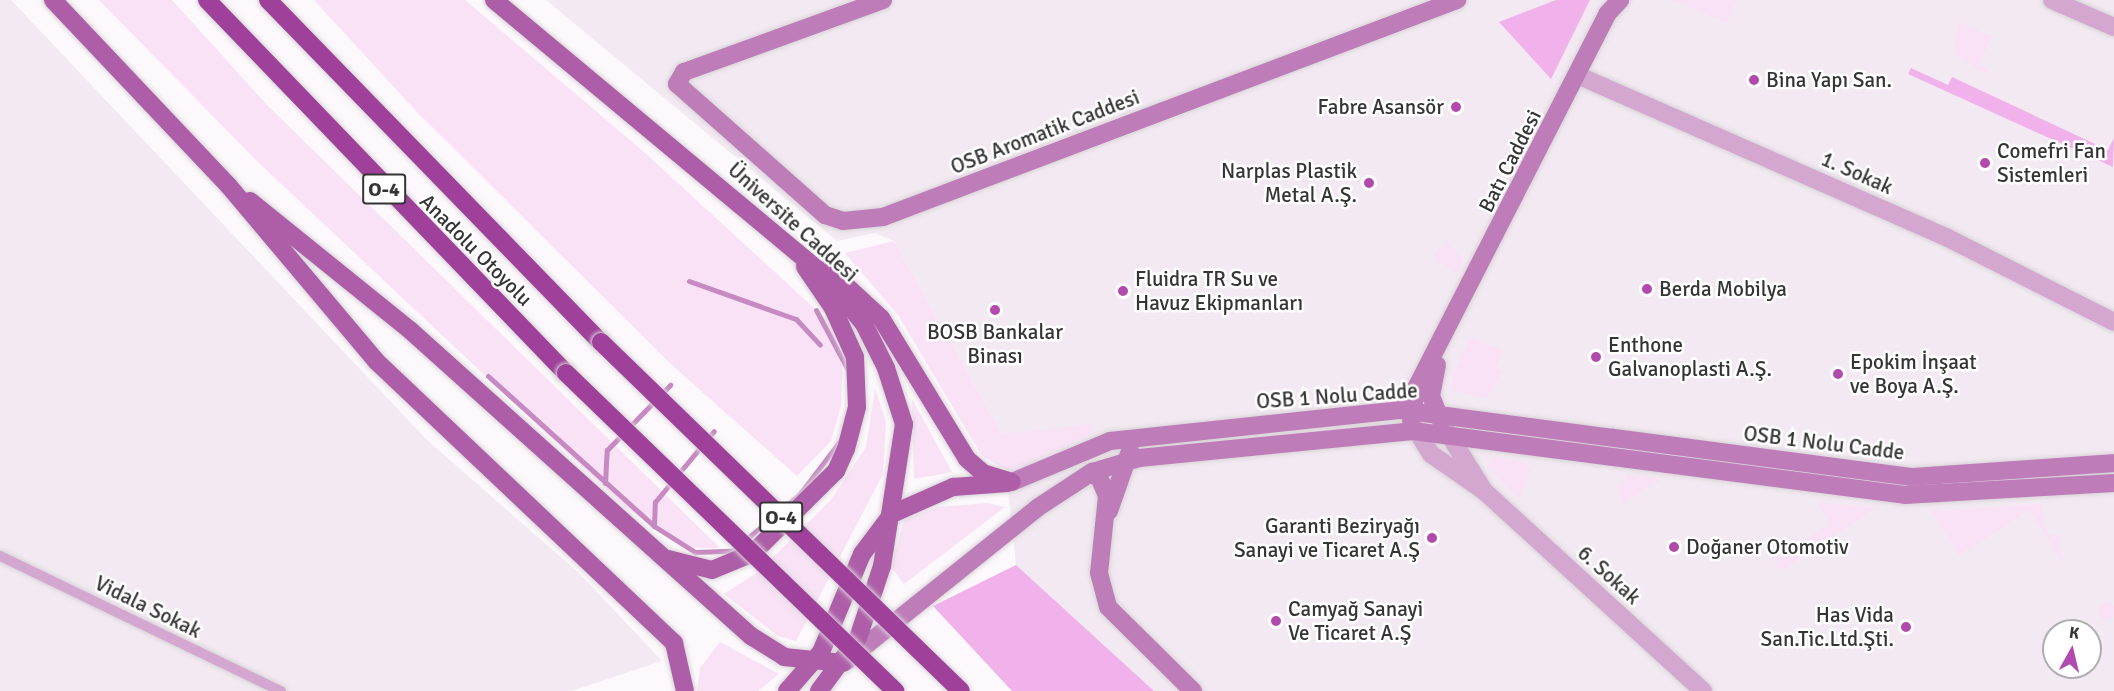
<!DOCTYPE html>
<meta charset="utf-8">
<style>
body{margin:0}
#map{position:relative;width:2114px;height:691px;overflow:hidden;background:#fcf8fb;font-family:Signika,sans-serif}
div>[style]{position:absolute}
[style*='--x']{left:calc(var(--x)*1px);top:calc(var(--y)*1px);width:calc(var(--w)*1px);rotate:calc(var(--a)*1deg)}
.built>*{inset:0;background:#f3e9f2}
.green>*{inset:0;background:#f9e2f6}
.round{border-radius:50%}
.forest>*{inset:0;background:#f1b1eb}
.stream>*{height:5px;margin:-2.5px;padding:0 2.5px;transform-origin:2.5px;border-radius:2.5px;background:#c689c1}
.roads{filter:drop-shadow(0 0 2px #d8d5d8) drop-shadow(0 0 2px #d8d5d8)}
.lane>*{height:10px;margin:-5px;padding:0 5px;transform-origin:5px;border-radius:5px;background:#d3a7cf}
.street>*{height:18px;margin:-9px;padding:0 9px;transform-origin:9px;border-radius:9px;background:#d3a7cf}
.secondary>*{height:18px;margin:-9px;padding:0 9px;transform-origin:9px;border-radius:9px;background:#be7db9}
.primary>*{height:18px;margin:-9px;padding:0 9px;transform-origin:9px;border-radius:9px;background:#ae5ea8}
.highway>*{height:18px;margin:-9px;padding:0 9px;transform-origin:9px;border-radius:9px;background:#9f419a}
.bridges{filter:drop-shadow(0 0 2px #d8d5d8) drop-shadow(0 0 2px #d8d5d8)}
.highway-bridge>*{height:18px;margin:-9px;padding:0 9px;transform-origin:9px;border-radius:9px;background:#9f419a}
.dots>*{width:16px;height:16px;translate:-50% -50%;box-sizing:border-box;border:3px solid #fff;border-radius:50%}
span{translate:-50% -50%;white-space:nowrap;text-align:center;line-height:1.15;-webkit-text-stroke:5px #fff;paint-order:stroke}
.shield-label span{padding:2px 4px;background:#fff;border:2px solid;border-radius:4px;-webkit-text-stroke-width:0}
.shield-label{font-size:20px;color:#363536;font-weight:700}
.poi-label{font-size:21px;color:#363536}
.left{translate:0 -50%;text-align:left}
.right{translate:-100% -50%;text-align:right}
.street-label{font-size:21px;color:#363536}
.north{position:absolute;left:2042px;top:619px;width:60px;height:60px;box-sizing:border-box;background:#fff;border:2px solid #afaeaf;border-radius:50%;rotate:8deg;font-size:16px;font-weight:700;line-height:24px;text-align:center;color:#363536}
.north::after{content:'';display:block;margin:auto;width:21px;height:27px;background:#b249ac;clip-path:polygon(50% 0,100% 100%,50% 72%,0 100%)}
</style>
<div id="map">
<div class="built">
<i style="clip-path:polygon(0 0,11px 0,428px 441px,579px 573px,662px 661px,572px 691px,0 691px)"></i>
<i style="clip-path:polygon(evenodd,546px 0,2114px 0,2114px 691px,1154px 691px,1016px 565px,1002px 434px,894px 241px,875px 233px,837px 241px,546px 0,2054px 631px,2090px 631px,2090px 667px,2054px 667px,2054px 631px)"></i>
</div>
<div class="green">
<i style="clip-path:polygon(99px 0,172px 0,267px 105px,720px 548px,684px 548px,626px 508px,259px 163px)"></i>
<i style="clip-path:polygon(314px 0,465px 0,644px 152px,827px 320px,843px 357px,841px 406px,831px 441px,797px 476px,673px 366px,416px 111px)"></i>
<i style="clip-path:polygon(1672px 0,1737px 0,1727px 23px)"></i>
<i style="clip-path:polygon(1960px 22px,1992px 36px,1979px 64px,1988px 70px,1986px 74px,1956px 56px,1953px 42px)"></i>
<i style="clip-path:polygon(894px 241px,1002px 434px,1092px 424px,1093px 433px,1016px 469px,1003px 468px,982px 456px,898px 315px,845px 253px)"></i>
<i style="clip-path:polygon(1446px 241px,1464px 259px,1457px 273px,1432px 257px)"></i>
<i style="clip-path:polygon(1471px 337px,1504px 351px,1496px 367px,1504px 371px,1486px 399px,1452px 389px,1452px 374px)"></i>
<i style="clip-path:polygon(875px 388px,886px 422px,883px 474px,796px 641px,778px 636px,724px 594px,758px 572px,830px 501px,866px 447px)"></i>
<i style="clip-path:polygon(912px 399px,952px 472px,914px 479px)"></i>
<i style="clip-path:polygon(1493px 457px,1527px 463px,1530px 471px,1519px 498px,1487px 467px)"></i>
<i style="clip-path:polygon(1624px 474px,1662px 479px,1623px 504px,1617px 485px,1626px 481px)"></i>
<i style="clip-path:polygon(1817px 502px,1877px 508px,1780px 571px,1773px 559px,1830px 524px)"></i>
<i style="clip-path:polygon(987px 503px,1005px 507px,904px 584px,891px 567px,904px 520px,937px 507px)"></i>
<i style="clip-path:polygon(2041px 504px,2048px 535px,2060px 534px,2063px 563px,2029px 511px,1959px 555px,1931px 511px)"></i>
<i class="round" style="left:2097px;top:602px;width:18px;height:18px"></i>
<i style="clip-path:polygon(720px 642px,779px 674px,758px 691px,697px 691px,700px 668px)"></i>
</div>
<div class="forest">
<i style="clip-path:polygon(1556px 0,1590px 0,1551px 79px,1499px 22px)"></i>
<i style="clip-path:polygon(1911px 68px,1948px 85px,1952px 77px,2108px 150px,2114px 138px,2113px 167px,1908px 74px)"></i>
<i style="clip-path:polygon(1016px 565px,1154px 691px,1012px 691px,933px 606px)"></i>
</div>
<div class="stream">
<i style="--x:689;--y:281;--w:114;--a:19.6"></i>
<i style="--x:796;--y:319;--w:35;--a:47"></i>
<i style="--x:816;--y:310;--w:68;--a:61.9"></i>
<i style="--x:488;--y:376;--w:224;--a:42.1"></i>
<i style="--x:654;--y:526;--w:49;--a:32.4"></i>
<i style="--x:695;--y:552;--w:37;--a:-2"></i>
<i style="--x:732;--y:551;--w:87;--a:-39.9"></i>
<i style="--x:799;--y:495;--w:68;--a:-52.8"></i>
<i style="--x:605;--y:483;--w:33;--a:-87"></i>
<i style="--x:607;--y:450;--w:91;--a:-45.9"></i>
<i style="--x:654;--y:526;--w:24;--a:-88"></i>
<i style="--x:655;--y:502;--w:92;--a:-50.3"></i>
</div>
<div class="roads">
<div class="lane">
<i style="--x:0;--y:556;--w:312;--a:25.7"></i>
</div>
<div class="street">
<i style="--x:2052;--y:0;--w:68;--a:23.5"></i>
<i style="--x:1577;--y:75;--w:405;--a:23.7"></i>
<i style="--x:1948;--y:238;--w:186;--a:26.8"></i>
<i style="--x:1411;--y:422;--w:38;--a:58"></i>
<i style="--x:1431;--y:454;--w:65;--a:34.9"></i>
<i style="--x:1484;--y:491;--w:78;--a:-121.8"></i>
<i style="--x:1484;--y:491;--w:297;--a:42.4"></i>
</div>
<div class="secondary">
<i style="--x:883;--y:0;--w:212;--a:160.1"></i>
<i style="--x:684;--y:72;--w:14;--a:120"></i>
<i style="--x:677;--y:84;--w:198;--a:41.5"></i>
<i style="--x:825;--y:215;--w:19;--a:18"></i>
<i style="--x:843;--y:221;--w:40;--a:-5.7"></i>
<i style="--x:883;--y:217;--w:614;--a:-20.71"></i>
<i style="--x:1437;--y:365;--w:32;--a:101"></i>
<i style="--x:1431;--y:396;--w:27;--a:68"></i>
<i style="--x:1411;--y:420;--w:32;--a:-81"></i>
<i style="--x:1416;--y:388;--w:421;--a:-62.9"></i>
<i style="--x:1608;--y:13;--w:18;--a:-47"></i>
<i style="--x:1089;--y:474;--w:10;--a:17"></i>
<i style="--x:1099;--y:477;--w:21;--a:67"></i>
<i style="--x:1107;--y:496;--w:77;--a:95.9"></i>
<i style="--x:1099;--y:573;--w:35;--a:75"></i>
<i style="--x:1108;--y:607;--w:120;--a:44.7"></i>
<i style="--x:1012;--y:482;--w:106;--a:-22.7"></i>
<i style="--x:1110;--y:441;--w:293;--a:-6.1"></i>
<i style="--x:1401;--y:410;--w:514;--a:7.48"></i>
<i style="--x:1911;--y:477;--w:203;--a:-3.9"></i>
<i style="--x:1109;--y:511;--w:64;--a:-70.7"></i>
<i style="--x:845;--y:662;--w:246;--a:-38.7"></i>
<i style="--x:1037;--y:508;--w:66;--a:-33.2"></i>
<i style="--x:1092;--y:472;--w:49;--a:-16.6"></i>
<i style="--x:1139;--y:458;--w:275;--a:-5.6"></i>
<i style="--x:1413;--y:431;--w:496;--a:7.4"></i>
<i style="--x:1905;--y:495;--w:209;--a:-3.3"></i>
</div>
<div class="primary">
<i style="--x:53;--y:0;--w:255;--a:46.6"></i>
<i style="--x:228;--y:185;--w:231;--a:49.9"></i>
<i style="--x:377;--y:362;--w:409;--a:43.4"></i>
<i style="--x:674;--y:643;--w:49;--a:77.1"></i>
<i style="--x:494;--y:0;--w:428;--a:39.8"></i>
<i style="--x:823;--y:274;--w:65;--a:50.6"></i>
<i style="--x:864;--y:324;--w:49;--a:63.4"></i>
<i style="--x:886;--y:368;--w:59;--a:72.2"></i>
<i style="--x:904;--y:424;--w:144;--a:98.8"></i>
<i style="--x:882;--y:566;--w:76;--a:108.4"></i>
<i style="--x:858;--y:638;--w:66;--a:126.3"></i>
<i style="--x:250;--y:201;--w:207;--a:38.9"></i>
<i style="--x:411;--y:331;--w:457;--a:41.9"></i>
<i style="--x:751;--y:636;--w:39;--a:32"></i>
<i style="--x:784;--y:657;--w:59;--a:5.8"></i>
<i style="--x:828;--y:269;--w:72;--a:42.8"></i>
<i style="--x:881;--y:318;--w:165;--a:58.6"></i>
<i style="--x:967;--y:459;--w:21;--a:41"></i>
<i style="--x:983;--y:473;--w:30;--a:17"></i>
<i style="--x:668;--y:559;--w:45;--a:14"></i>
<i style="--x:712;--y:570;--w:44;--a:-22.5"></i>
<i style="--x:753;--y:553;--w:117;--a:-44.7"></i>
<i style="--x:836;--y:471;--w:24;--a:-66"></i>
<i style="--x:846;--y:449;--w:43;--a:-75.3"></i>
<i style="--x:857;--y:407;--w:50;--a:-92.3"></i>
<i style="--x:855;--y:357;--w:54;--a:-114.2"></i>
<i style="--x:833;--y:308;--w:50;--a:-124.3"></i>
<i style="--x:787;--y:691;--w:52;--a:-48.9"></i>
<i style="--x:821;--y:652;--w:106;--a:-67.3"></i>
<i style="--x:862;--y:554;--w:50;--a:-53.1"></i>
<i style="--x:892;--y:514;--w:67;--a:-23.9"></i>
<i style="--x:953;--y:487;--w:55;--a:-4.2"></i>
</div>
<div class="highway">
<i style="--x:207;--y:0;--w:518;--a:46.1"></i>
<i style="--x:268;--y:0;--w:477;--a:45.8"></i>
</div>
</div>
<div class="bridges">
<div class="highway-bridge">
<i style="--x:601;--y:342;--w:501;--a:44.11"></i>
<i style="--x:566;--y:373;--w:458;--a:44"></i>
</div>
</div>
<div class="dots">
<i style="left:1754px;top:80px;background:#b249ac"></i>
<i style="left:1456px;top:107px;background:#b249ac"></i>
<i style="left:1985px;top:163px;background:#b249ac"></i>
<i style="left:1369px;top:183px;background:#b249ac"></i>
<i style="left:1647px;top:289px;background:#b249ac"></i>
<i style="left:1123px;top:291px;background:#b249ac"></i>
<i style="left:995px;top:310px;background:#b249ac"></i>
<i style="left:1596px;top:357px;background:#b249ac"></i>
<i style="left:1838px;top:374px;background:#b249ac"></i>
<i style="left:1432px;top:538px;background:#b249ac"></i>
<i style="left:1674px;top:547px;background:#b249ac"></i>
<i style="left:1276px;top:621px;background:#b249ac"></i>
<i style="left:1906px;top:627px;background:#b249ac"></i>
</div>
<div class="shield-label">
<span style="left:384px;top:189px">O-4</span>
<span style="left:781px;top:517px">O-4</span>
</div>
<div class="poi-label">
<span class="left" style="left:1766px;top:80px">Bina Yapı San.</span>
<span class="right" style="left:1444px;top:107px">Fabre Asansör</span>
<span class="left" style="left:1997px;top:163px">Comefri Fan<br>Sistemleri</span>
<span class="right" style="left:1357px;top:183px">Narplas Plastik<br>Metal A.Ş.</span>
<span class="left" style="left:1135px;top:291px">Fluidra TR Su ve<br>Havuz Ekipmanları</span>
<span class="left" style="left:1659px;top:289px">Berda Mobilya</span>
<span style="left:995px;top:344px">BOSB Bankalar<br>Binası</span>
<span class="left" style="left:1608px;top:357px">Enthone<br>Galvanoplasti A.Ş.</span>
<span class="left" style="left:1850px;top:374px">Epokim İnşaat<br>ve Boya A.Ş.</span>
<span class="right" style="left:1420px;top:538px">Garanti Beziryağı<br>Sanayi ve Ticaret A.Ş</span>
<span class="left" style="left:1686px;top:547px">Doğaner Otomotiv</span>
<span class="left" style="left:1288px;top:621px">Camyağ Sanayi<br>Ve Ticaret A.Ş</span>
<span class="right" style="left:1894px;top:627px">Has Vida<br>San.Tic.Ltd.Şti.</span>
</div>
<div class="street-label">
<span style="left:1045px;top:132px;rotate:-21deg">OSB Aromatik Caddesi</span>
<span style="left:1510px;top:161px;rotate:-63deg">Batı Caddesi</span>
<span style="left:1857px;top:173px;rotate:24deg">1. Sokak</span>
<span style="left:793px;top:222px;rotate:42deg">Üniversite Caddesi</span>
<span style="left:476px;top:250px;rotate:45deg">Anadolu Otoyolu</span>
<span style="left:1337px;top:396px;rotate:-4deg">OSB 1 Nolu Cadde</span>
<span style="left:1824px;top:443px;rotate:7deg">OSB 1 Nolu Cadde</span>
<span style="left:1609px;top:575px;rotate:42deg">6. Sokak</span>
<span style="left:148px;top:607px;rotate:26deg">Vidala Sokak</span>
</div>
<div class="north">K</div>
</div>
